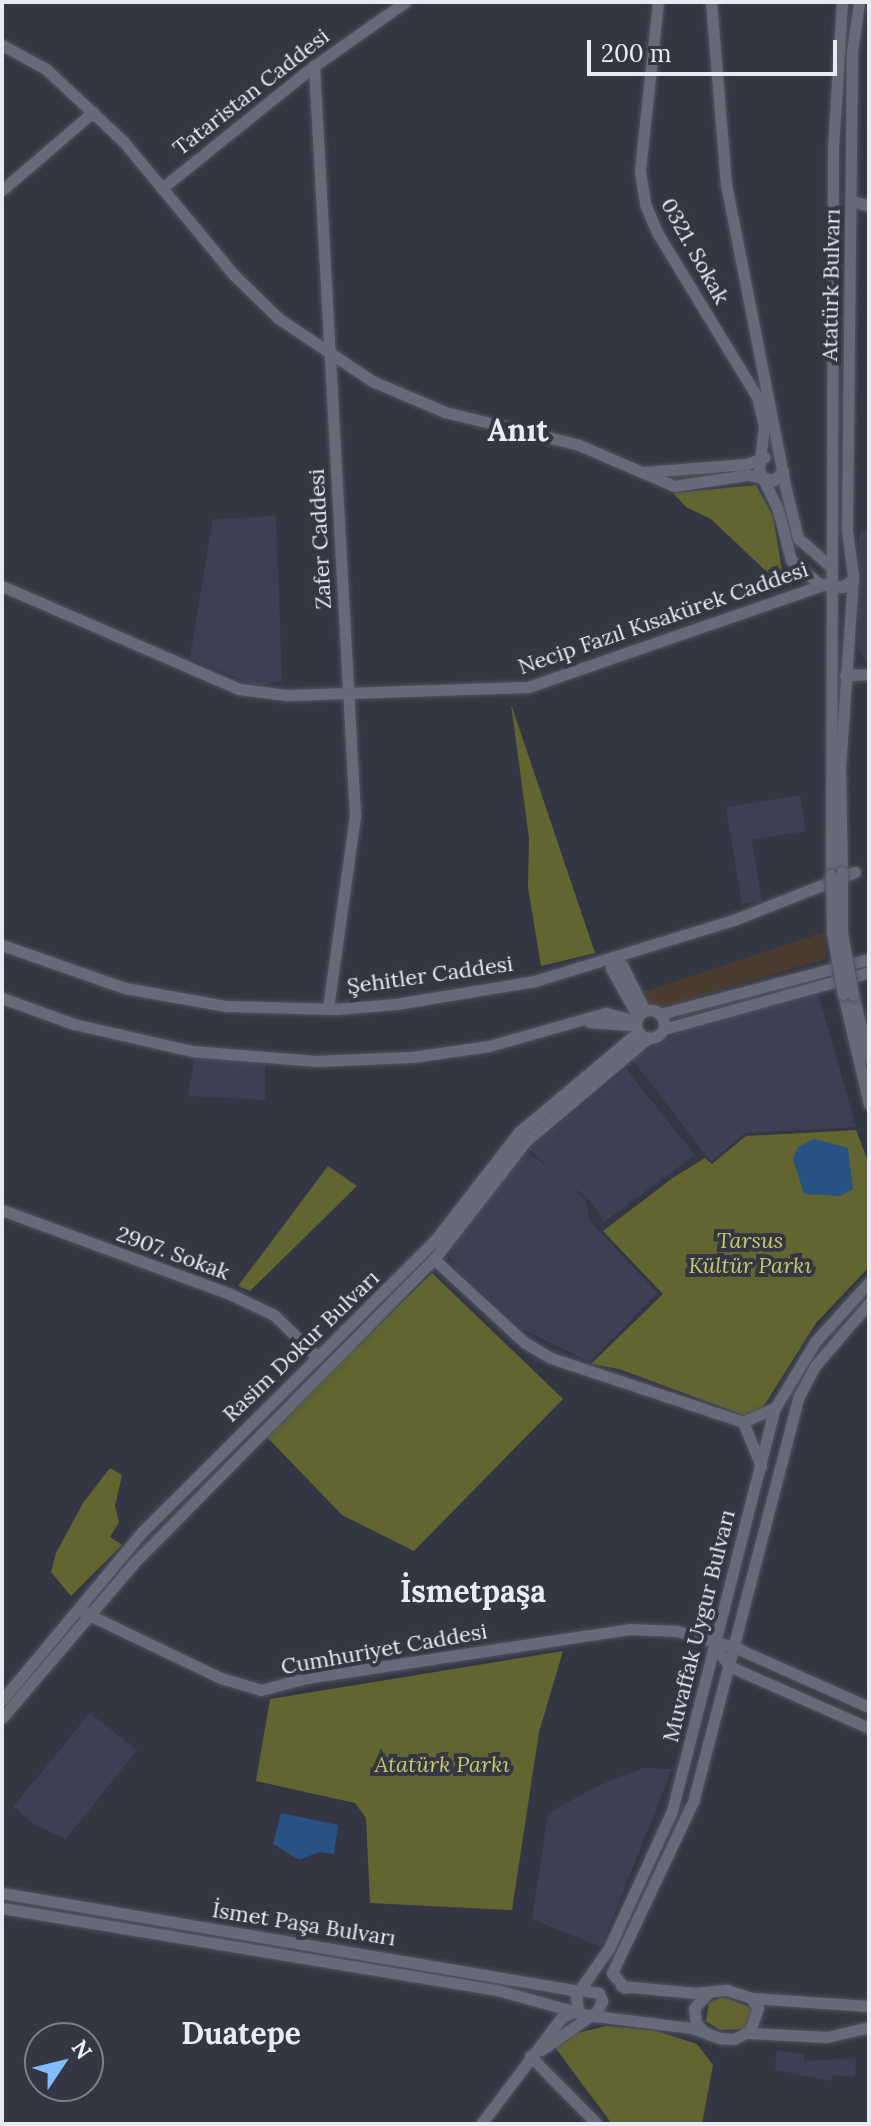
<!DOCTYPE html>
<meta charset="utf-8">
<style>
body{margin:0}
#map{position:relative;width:871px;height:2126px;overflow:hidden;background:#343644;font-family:Lora,serif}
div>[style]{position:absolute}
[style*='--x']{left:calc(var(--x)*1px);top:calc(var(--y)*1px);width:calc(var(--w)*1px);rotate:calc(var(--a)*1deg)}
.commercial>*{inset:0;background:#4a3c2e}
.built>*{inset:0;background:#3d4053}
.green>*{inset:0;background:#636530}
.water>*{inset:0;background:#275283}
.roads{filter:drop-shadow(0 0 2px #51535f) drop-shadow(0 0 2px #51535f)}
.secondary>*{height:11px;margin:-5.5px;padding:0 5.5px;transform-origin:5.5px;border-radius:5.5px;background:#686a7a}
.secondary>.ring{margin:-5.5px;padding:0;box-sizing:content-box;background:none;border:11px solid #686a7a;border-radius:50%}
.bridges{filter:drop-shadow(0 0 2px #51535f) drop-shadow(0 0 2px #51535f)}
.secondary-bridge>*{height:11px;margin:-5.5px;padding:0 5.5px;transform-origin:5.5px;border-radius:5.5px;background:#686a7a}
span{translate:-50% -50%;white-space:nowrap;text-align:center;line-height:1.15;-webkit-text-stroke:8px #343644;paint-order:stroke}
.street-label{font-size:22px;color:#e9ebf4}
.park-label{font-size:22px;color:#c6c964;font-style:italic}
.district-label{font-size:30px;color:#e9ebf4;font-weight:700}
.frame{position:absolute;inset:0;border:4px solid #e9ebf4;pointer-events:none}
.north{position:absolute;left:24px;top:2022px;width:80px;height:80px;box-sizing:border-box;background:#343644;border:2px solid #7c7e8a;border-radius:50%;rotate:55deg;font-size:22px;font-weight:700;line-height:32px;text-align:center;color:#e9ebf4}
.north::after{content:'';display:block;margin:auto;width:28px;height:36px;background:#83bcfb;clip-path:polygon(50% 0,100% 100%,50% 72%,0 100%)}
.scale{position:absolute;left:587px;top:40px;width:250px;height:36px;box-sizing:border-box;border:4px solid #e9ebf4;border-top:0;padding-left:10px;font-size:24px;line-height:28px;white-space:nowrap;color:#e9ebf4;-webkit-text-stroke:6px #343644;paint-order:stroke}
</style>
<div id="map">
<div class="commercial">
<i style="clip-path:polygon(825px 932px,826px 959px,651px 1010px,643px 992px)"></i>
</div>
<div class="built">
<i style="clip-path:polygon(276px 516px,282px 681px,257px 686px,190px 658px,213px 519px)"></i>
<i style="clip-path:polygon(869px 528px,869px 664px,858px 651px,859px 539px,860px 532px)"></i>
<i style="clip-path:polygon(800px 795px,806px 831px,752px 840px,762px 901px,742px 904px,726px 807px)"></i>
<i style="clip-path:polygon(818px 994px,856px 1127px,745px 1133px,711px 1162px,632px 1059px,683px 1029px)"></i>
<i style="clip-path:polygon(195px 1055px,265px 1063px,265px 1100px,188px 1096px)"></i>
<i style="clip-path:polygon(626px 1069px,695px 1155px,604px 1222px,591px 1202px,571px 1185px,586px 1201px,589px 1220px,657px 1293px,590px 1362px,524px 1330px,455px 1268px,447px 1251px,526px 1152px,550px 1168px,529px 1149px)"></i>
<i style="clip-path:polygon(90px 1713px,137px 1750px,66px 1839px,35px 1825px,13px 1807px)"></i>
<i style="clip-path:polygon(643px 1768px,672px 1769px,601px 1947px,532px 1919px,548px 1814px,591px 1789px)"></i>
<i style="clip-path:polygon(777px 2051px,804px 2054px,804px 2061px,856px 2058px,855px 2077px,832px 2075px,831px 2081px,775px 2070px)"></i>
</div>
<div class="green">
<i style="clip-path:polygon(756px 485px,773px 516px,785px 589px,711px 519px,686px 507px,673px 493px)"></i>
<i style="clip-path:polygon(511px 704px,595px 953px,541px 966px,528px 887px,529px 838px)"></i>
<i style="clip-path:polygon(856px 1130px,869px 1164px,869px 1267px,816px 1323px,762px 1409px,746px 1416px,619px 1369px,591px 1364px,663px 1294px,603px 1231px,674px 1177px,705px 1158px,712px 1164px,746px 1136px)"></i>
<i style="clip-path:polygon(328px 1166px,357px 1186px,250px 1291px,238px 1286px)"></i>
<i style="clip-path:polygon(432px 1273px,563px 1399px,414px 1551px,342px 1515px,265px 1435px)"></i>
<i style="clip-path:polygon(110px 1468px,122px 1475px,115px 1506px,119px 1522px,110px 1537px,122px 1545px,71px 1596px,51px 1572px,56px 1553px,83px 1503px)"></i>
<i style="clip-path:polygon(563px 1651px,539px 1732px,512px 1910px,370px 1903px,366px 1818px,355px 1803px,256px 1781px,270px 1699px)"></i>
<i style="clip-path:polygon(723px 1997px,753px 2008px,748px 2029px,720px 2030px,706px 2021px,709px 2002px)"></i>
<i style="clip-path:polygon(606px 2026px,653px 2030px,697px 2044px,713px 2065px,702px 2124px,612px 2124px,554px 2046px,578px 2033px)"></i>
</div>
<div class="water">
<i style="clip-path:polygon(814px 1139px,848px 1148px,853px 1189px,840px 1196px,804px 1194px,793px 1159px,798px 1147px)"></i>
<i style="clip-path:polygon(281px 1813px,338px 1825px,334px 1854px,319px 1852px,299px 1860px,273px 1844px)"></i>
</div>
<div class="roads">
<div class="secondary">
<i style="--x:658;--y:2;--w:170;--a:96.1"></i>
<i style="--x:640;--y:171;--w:33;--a:81"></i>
<i style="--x:645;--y:204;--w:33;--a:67"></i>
<i style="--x:658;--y:234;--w:191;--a:58.7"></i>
<i style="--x:757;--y:397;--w:29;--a:76"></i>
<i style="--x:764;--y:425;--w:45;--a:96.3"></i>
<i style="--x:759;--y:470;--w:44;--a:64.6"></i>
<i style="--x:778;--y:510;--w:52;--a:75.4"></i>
<i style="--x:791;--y:560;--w:38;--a:40"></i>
<i style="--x:820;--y:584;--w:22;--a:8"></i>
<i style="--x:842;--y:587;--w:12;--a:-35"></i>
<i style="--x:711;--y:2;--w:183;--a:85.3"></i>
<i style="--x:726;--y:184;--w:308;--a:78.9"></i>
<i style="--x:785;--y:486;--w:54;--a:76"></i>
<i style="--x:798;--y:538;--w:44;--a:41.3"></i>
<i style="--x:2;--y:45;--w:50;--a:28.6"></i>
<i style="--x:46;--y:69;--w:105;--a:43.1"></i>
<i style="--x:123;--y:141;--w:174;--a:50.4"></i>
<i style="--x:234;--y:275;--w:62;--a:44.3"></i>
<i style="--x:278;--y:318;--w:113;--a:33.8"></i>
<i style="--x:372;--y:381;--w:79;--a:23"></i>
<i style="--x:445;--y:412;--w:138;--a:13.8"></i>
<i style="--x:579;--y:445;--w:103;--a:23.3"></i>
<i style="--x:674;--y:486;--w:75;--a:-8.5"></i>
<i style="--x:748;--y:475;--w:26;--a:11"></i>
<i style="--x:774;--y:480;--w:13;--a:-45"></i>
<i style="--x:314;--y:66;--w:751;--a:86.87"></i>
<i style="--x:355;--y:816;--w:195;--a:98"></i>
<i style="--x:162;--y:188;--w:195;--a:-38.8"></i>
<i style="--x:314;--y:66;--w:111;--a:-35.1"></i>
<i style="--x:2;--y:190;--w:120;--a:-40.6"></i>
<i style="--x:853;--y:201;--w:17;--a:17"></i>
<i style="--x:644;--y:472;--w:103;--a:-4.4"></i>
<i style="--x:747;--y:464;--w:19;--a:-21"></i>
<i style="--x:2;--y:586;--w:258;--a:23.5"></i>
<i style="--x:239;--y:689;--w:48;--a:7.1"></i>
<i style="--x:287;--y:695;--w:241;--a:-1.9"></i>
<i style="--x:528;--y:687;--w:321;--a:-19.1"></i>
<i style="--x:845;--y:675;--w:24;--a:-2"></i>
<i style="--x:842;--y:872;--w:104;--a:-91.1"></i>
<i style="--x:840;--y:768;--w:192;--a:-86.1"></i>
<i style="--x:853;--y:576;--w:46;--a:-97.4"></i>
<i style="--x:847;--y:530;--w:478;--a:-89.4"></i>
<i style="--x:852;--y:52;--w:50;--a:-82"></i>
<i style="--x:831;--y:875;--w:726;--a:-89.84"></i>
<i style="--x:833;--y:149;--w:147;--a:-86.5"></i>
<i style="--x:2;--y:945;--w:130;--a:19.3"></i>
<i style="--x:125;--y:988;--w:103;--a:10.1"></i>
<i style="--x:226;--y:1006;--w:109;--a:1.6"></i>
<i style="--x:335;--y:1009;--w:61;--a:-4.7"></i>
<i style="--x:396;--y:1004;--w:141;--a:-9.4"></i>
<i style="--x:535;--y:981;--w:210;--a:-17.1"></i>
<i style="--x:736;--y:919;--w:128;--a:-21.6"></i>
<i style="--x:612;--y:958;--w:10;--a:96"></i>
<i style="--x:611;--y:968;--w:56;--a:61.1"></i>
<i style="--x:612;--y:958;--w:12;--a:35"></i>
<i style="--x:622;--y:965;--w:51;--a:63.4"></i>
<i style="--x:843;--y:994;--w:113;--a:76.7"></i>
<i style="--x:853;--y:995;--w:65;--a:75.7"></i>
<i style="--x:2;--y:998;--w:77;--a:19.9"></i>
<i style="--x:74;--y:1024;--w:121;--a:12.9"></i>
<i style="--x:192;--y:1051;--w:123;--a:4.6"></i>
<i style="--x:315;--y:1061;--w:97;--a:-2.4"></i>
<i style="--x:412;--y:1057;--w:78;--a:-8.1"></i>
<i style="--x:489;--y:1046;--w:122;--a:-15.8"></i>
<i style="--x:606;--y:1013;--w:31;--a:15"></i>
<i class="ring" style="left:636px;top:1010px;width:17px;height:17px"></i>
<i style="--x:660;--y:1014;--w:216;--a:-14.7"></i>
<i style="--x:589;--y:1022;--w:42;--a:4.1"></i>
<i style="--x:664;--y:1029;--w:213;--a:-15.5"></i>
<i style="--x:2;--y:1210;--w:241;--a:20.2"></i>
<i style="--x:228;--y:1293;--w:51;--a:25.6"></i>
<i style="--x:274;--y:1315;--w:60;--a:44.3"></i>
<i style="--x:434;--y:1259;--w:122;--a:42.7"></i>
<i style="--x:524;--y:1342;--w:31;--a:31"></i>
<i style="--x:551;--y:1358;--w:202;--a:18.4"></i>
<i style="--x:743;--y:1422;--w:48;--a:67.8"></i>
<i style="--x:743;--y:1422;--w:35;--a:-24"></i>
<i style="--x:83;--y:1612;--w:153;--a:25.6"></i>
<i style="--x:221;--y:1678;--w:42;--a:16.7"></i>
<i style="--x:261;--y:1690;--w:47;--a:-14.9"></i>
<i style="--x:306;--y:1678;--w:327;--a:-8.6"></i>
<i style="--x:629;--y:1629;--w:48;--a:2.4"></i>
<i style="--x:677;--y:1631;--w:59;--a:15.7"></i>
<i style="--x:734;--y:1647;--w:148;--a:24"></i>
<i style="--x:713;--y:1643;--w:28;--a:55"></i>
<i style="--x:729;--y:1666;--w:153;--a:23.9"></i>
<i style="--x:2;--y:1700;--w:217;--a:-50.2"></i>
<i style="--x:141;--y:1533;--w:416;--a:-44.9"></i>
<i style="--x:436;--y:1239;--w:135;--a:-52.2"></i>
<i style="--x:519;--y:1132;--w:155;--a:-40"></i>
<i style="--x:2;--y:1718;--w:202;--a:-49.6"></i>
<i style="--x:133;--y:1564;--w:429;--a:-45.4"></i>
<i style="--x:434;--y:1259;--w:150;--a:-52.1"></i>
<i style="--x:526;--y:1141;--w:160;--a:-40.2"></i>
<i style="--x:2;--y:1893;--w:585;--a:9.64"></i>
<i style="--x:2;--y:1908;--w:502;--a:9.41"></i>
<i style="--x:497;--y:1990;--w:93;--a:15.5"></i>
<i style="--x:587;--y:2015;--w:106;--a:7.1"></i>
<i style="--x:692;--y:2028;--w:30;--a:20"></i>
<i style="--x:720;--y:2038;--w:14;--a:4"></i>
<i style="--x:734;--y:2039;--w:18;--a:-27"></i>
<i style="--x:750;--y:2031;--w:24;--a:-71"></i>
<i style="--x:758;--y:2008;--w:12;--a:-125"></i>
<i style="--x:621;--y:1986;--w:75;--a:5.3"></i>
<i style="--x:696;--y:1993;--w:31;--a:-6"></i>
<i style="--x:727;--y:1990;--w:25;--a:18"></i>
<i style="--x:751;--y:1998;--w:118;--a:3.9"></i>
<i style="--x:625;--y:1988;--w:20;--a:-131"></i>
<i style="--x:612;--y:1973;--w:189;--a:-64.7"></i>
<i style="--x:693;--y:1802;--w:420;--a:-75.4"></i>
<i style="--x:799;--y:1396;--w:34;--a:-62"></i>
<i style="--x:815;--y:1366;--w:83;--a:-49.4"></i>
<i style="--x:580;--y:1990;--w:19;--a:9"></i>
<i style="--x:599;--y:1993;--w:9;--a:69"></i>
<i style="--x:602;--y:2001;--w:13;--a:117"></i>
<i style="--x:578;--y:2010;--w:15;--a:-98"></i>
<i style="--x:576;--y:1995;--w:57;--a:-54.9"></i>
<i style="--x:609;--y:1948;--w:151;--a:-65.3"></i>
<i style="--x:672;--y:1811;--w:416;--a:-75.7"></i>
<i style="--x:775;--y:1408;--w:77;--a:-58.8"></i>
<i style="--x:815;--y:1342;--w:81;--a:-48"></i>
<i style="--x:705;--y:2032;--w:12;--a:-138"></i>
<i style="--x:696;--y:2024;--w:16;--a:-97"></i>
<i style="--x:694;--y:2008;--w:22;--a:-47"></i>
<i style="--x:748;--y:2033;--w:79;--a:2.9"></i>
<i style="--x:827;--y:2037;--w:43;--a:-13.4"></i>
<i style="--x:541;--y:2050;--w:63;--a:-34.7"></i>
<i style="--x:530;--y:2056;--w:95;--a:45.4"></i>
<i style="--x:481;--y:2124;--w:134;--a:-52.9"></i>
<i style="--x:562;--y:2017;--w:17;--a:-25"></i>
</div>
</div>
<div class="bridges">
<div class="secondary-bridge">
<i style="--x:842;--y:872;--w:60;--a:90"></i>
<i style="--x:842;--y:932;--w:64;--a:80.1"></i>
<i style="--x:831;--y:875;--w:58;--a:89"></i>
<i style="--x:832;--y:933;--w:62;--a:79.8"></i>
</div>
</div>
<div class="street-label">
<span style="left:251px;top:92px;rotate:-38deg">Tataristan Caddesi</span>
<span style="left:695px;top:251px;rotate:61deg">0321. Sokak</span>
<span style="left:831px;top:285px;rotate:-89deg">Atatürk Bulvarı</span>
<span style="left:320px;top:539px;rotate:-93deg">Zafer Caddesi</span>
<span style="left:663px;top:618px;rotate:-19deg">Necip Fazıl Kısakürek Caddesi</span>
<span style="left:430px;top:975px;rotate:-8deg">Şehitler Caddesi</span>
<span style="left:173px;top:1253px;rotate:20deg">2907. Sokak</span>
<span style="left:301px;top:1346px;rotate:-44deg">Rasim Dokur Bulvarı</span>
<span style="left:699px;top:1626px;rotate:-76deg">Muvaffak Uygur Bulvarı</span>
<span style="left:384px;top:1649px;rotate:-10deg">Cumhuriyet Caddesi</span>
<span style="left:304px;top:1924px;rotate:9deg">İsmet Paşa Bulvarı</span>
</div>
<div class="park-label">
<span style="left:750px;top:1253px">Tarsus<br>Kültür Parkı</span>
<span style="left:442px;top:1765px">Atatürk Parkı</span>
</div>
<div class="district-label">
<span style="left:518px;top:430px">Anıt</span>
<span style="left:473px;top:1591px">İsmetpaşa</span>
<span style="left:241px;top:2033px">Duatepe</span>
</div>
<div class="frame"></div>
<div class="north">N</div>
<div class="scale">200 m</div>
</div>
